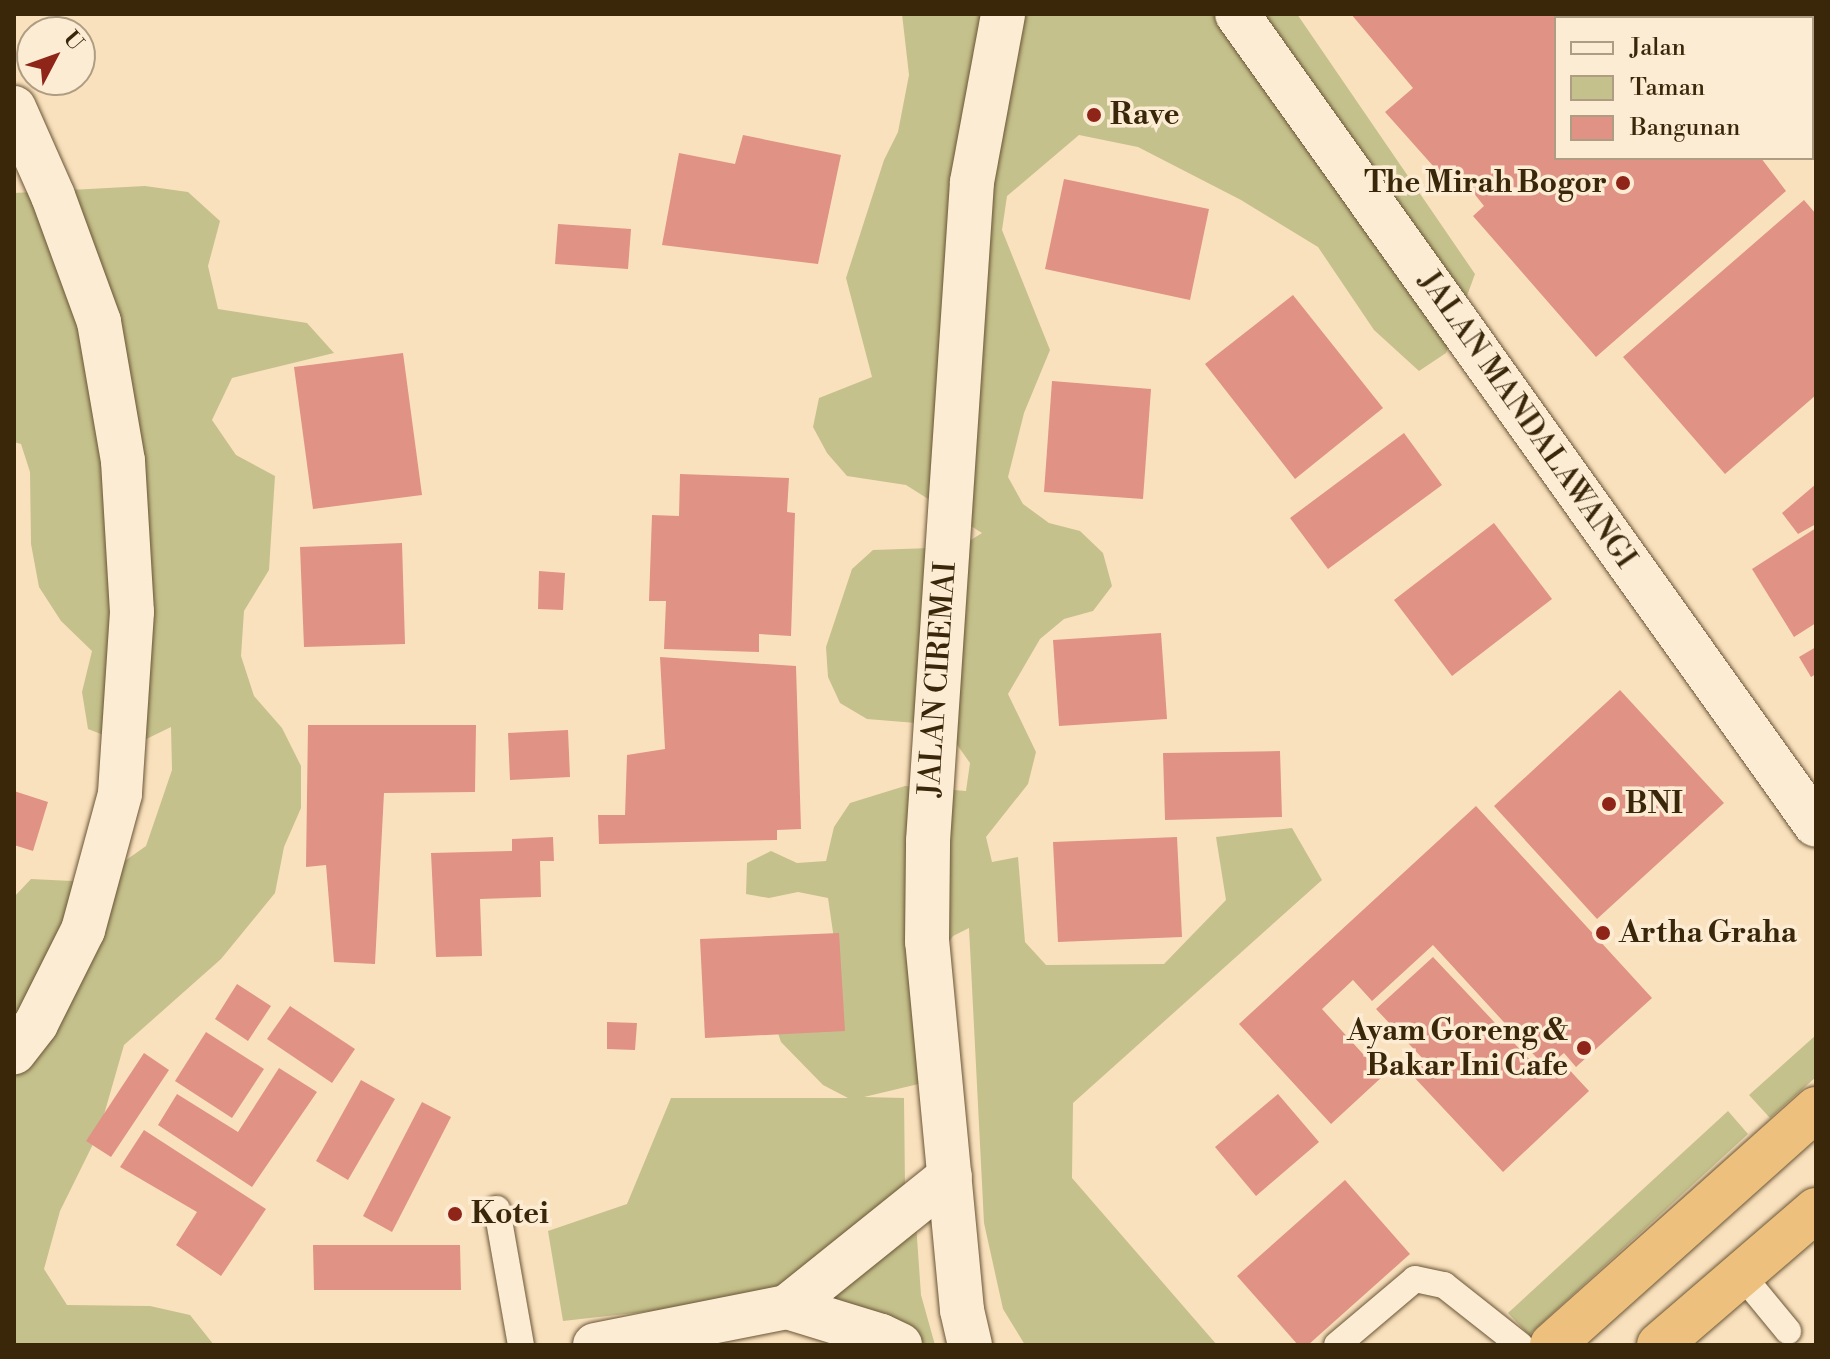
<!DOCTYPE html>
<style>
body{margin:0}
#map{position:relative;width:1830px;height:1359px;overflow:hidden;background:#fae1bd;font-family:"Libre Bodoni",serif}
div>[style]{position:absolute}
[style*='--x']{left:calc(var(--x)*1px);top:calc(var(--y)*1px);width:calc(var(--w)*1px);rotate:calc(var(--a)*1deg)}
.green>*{inset:0;background:#c5c18c}
.building>*{inset:0;background:#e09285}
.roads{filter:drop-shadow(0 0 2px #6a5636) drop-shadow(0 0 2px #6a5636)}
.lane>*{height:26px;margin:-13px;padding:0 13px;transform-origin:13px;border-radius:13px;background:#fcecd4}
.street>*{height:44px;margin:-22px;padding:0 22px;transform-origin:22px;border-radius:22px;background:#fcecd4}
.secondary>*{height:44px;margin:-22px;padding:0 22px;transform-origin:22px;border-radius:22px;background:#fcecd4}
.highway>*{height:44px;margin:-22px;padding:0 22px;transform-origin:22px;border-radius:22px;background:#edc07e}
.dots>*{width:22px;height:22px;translate:-50% -50%;box-sizing:border-box;border:4px solid #fcecd4;border-radius:50%}
span{translate:-50% -50%;white-space:nowrap;text-align:center;line-height:1.15;-webkit-text-stroke:7px #fcecd4;paint-order:stroke}
.poi-label{font-size:30px;color:#3a2709;font-weight:700}
.left{translate:0 -50%;text-align:left}
.right{translate:-100% -50%;text-align:right}
.street-label{font-size:30px;color:#3a2709}
.frame{position:absolute;inset:0;border:16px solid #3a2709;pointer-events:none}
.legend{position:absolute;left:1554px;top:16px;width:260px;height:144px;box-sizing:border-box;background:#fcecd4;border:2px solid #ae9d83;margin:0;padding:10px 14px;list-style:none;font-size:24px;color:#3a2709}
.legend li{display:flex;align-items:center;gap:16px;height:40px}
.legend b{width:40px;border:2px solid #ae9d83}
.north{position:absolute;left:16px;top:16px;width:80px;height:80px;box-sizing:border-box;background:#fcecd4;border:2px solid #ae9d83;border-radius:50%;rotate:49deg;font-size:22px;font-weight:700;line-height:32px;text-align:center;color:#3a2709}
.north::after{content:'';display:block;margin:auto;width:28px;height:36px;background:#8f2418;clip-path:polygon(50% 0,100% 100%,50% 72%,0 100%)}
</style>
<div id="map">
<div class="green">
<i style="clip-path:polygon(902px 14px,1297px 14px,1475px 274px,1446px 353px,1419px 371px,1374px 330px,1318px 247px,1241px 200px,1138px 147px,1079px 135px,1007px 196px,1002px 230px,1050px 350px,1024px 413px,1008px 477px,1023px 504px,1049px 523px,1080px 531px,1103px 553px,1112px 586px,1093px 611px,1064px 619px,1040px 639px,1008px 694px,1036px 752px,1028px 784px,986px 837px,992px 862px,1018px 857px,1025px 942px,1046px 965px,1164px 964px,1226px 900px,1216px 837px,1292px 828px,1322px 880px,1073px 1103px,1072px 1178px,1217px 1345px,1025px 1345px,1003px 1309px,984px 1223px,969px 928px,953px 936px,934px 964px,931px 1081px,864px 1097px,904px 1098px,905px 1187px,769px 1298px,563px 1321px,548px 1231px,627px 1204px,671px 1098px,848px 1098px,823px 1085px,781px 1042px,772px 1016px,837px 960px,828px 898px,798px 892px,769px 898px,746px 894px,747px 863px,771px 851px,797px 863px,826px 861px,834px 827px,850px 803px,905px 786px,966px 791px,970px 763px,953px 739px,928px 724px,867px 719px,840px 703px,828px 677px,826px 647px,852px 569px,873px 550px,960px 547px,982px 533px,906px 485px,847px 476px,827px 453px,813px 427px,819px 398px,872px 377px,846px 278px,884px 160px,898px 132px,909px 75px)"></i>
<i style="clip-path:polygon(145px 186px,188px 192px,220px 221px,208px 266px,218px 309px,307px 323px,334px 353px,232px 378px,212px 420px,236px 455px,275px 476px,269px 570px,244px 611px,241px 656px,254px 696px,282px 728px,301px 766px,301px 808px,284px 847px,275px 893px,221px 959px,124px 1045px,99px 1132px,60px 1211px,44px 1269px,67px 1305px,150px 1306px,190px 1315px,214px 1345px,14px 1345px,14px 897px,31px 879px,72px 881px,112px 870px,146px 846px,172px 770px,171px 727px,132px 746px,88px 729px,82px 692px,92px 651px,61px 621px,39px 587px,31px 544px,30px 472px,21px 444px,14px 442px,14px 193px)"></i>
<i style="clip-path:polygon(1816px 1035px,1816px 1077px,1770px 1118px,1749px 1095px)"></i>
<i style="clip-path:polygon(1728px 1111px,1748px 1134px,1529px 1335px,1508px 1313px)"></i>
<i style="clip-path:polygon(916px 1223px,921px 1295px,935px 1345px,925px 1345px,919px 1338px,818px 1297px)"></i>
</div>
<div class="building">
<i style="clip-path:polygon(1351px 14px,1657px 14px,1660px 18px,1556px 18px,1556px 158px,1761px 158px,1786px 191px,1596px 357px,1473px 216px,1484px 206px,1453px 167px,1442px 176px,1385px 112px,1413px 88px)"></i>
<i style="clip-path:polygon(1764px 14px,1816px 14px,1816px 73px,1812px 68px,1812px 18px,1768px 18px)"></i>
<i style="clip-path:polygon(743px 135px,841px 155px,818px 264px,662px 245px,679px 153px,735px 164px)"></i>
<i style="clip-path:polygon(1064px 179px,1209px 209px,1190px 300px,1045px 269px)"></i>
<i style="clip-path:polygon(1804px 200px,1816px 214px,1816px 395px,1725px 474px,1623px 357px)"></i>
<i style="clip-path:polygon(558px 224px,631px 229px,628px 269px,555px 264px)"></i>
<i style="clip-path:polygon(1293px 295px,1383px 408px,1295px 479px,1205px 364px)"></i>
<i style="clip-path:polygon(403px 353px,422px 495px,313px 509px,294px 367px)"></i>
<i style="clip-path:polygon(1052px 381px,1151px 389px,1143px 499px,1044px 492px)"></i>
<i style="clip-path:polygon(1404px 433px,1442px 485px,1328px 569px,1290px 518px)"></i>
<i style="clip-path:polygon(680px 474px,789px 478px,787px 512px,795px 513px,791px 636px,759px 634px,759px 652px,664px 649px,666px 601px,649px 601px,652px 515px,679px 516px)"></i>
<i style="clip-path:polygon(1816px 484px,1816px 524px,1798px 534px,1782px 513px)"></i>
<i style="clip-path:polygon(1494px 523px,1552px 599px,1452px 676px,1394px 600px)"></i>
<i style="clip-path:polygon(1816px 528px,1816px 623px,1794px 637px,1752px 569px)"></i>
<i style="clip-path:polygon(402px 543px,405px 644px,304px 647px,300px 547px)"></i>
<i style="clip-path:polygon(539px 571px,565px 573px,563px 610px,538px 609px)"></i>
<i style="clip-path:polygon(1161px 633px,1167px 719px,1059px 726px,1053px 640px)"></i>
<i style="clip-path:polygon(1816px 647px,1816px 674px,1811px 677px,1799px 657px)"></i>
<i style="clip-path:polygon(660px 657px,796px 666px,801px 829px,777px 830px,777px 840px,599px 844px,598px 815px,625px 815px,627px 755px,665px 749px)"></i>
<i style="clip-path:polygon(1620px 690px,1724px 803px,1597px 919px,1494px 806px)"></i>
<i style="clip-path:polygon(308px 725px,476px 725px,475px 792px,384px 793px,375px 964px,334px 962px,326px 865px,306px 867px)"></i>
<i style="clip-path:polygon(568px 730px,570px 777px,510px 780px,508px 733px)"></i>
<i style="clip-path:polygon(1280px 751px,1282px 817px,1165px 820px,1163px 753px)"></i>
<i style="clip-path:polygon(14px 791px,48px 802px,33px 851px,14px 845px)"></i>
<i style="clip-path:polygon(1476px 806px,1652px 998px,1576px 1067px,1564px 1053px,1546px 1068px,1433px 945px,1372px 1001px,1353px 980px,1322px 1009px,1383px 1076px,1331px 1124px,1239px 1024px)"></i>
<i style="clip-path:polygon(553px 837px,554px 861px,540px 861px,541px 897px,480px 899px,482px 956px,436px 957px,431px 853px,512px 851px,512px 839px)"></i>
<i style="clip-path:polygon(1177px 837px,1182px 937px,1058px 942px,1053px 842px)"></i>
<i style="clip-path:polygon(839px 933px,845px 1031px,705px 1038px,700px 939px)"></i>
<i style="clip-path:polygon(1433px 957px,1547px 1078px,1563px 1063px,1589px 1091px,1503px 1172px,1412px 1075px,1426px 1062px,1376px 1009px)"></i>
<i style="clip-path:polygon(237px 984px,271px 1006px,248px 1041px,215px 1019px)"></i>
<i style="clip-path:polygon(290px 1006px,355px 1049px,332px 1083px,267px 1039px)"></i>
<i style="clip-path:polygon(607px 1022px,637px 1023px,635px 1050px,607px 1049px)"></i>
<i style="clip-path:polygon(206px 1032px,264px 1069px,232px 1118px,175px 1081px)"></i>
<i style="clip-path:polygon(144px 1053px,169px 1070px,111px 1157px,86px 1141px)"></i>
<i style="clip-path:polygon(279px 1068px,317px 1092px,252px 1187px,158px 1125px,177px 1094px,238px 1132px)"></i>
<i style="clip-path:polygon(361px 1080px,395px 1099px,348px 1180px,316px 1161px)"></i>
<i style="clip-path:polygon(1278px 1094px,1319px 1142px,1256px 1196px,1215px 1147px)"></i>
<i style="clip-path:polygon(422px 1102px,451px 1117px,392px 1232px,363px 1216px)"></i>
<i style="clip-path:polygon(144px 1130px,266px 1209px,221px 1276px,176px 1245px,197px 1212px,120px 1167px)"></i>
<i style="clip-path:polygon(1345px 1180px,1410px 1254px,1308px 1345px,1298px 1345px,1237px 1276px)"></i>
<i style="clip-path:polygon(313px 1245px,460px 1245px,461px 1290px,314px 1290px)"></i>
</div>
<div class="roads">
<div class="lane">
<i style="--x:497;--y:1209;--w:138;--a:80"></i>
<i style="--x:1741;--y:1274;--w:74;--a:50.5"></i>
<i style="--x:1337;--y:1345;--w:102;--a:-40.2"></i>
<i style="--x:1415;--y:1279;--w:30;--a:12"></i>
<i style="--x:1444;--y:1285;--w:97;--a:38.3"></i>
</div>
<div class="street">
<i style="--x:1237;--y:14;--w:996;--a:54.48"></i>
<i style="--x:14;--y:108;--w:96;--a:66.1"></i>
<i style="--x:53;--y:196;--w:134;--a:69.9"></i>
<i style="--x:99;--y:322;--w:141;--a:80.2"></i>
<i style="--x:123;--y:461;--w:151;--a:86.6"></i>
<i style="--x:132;--y:612;--w:182;--a:93.8"></i>
<i style="--x:120;--y:794;--w:141;--a:105.2"></i>
<i style="--x:83;--y:930;--w:105;--a:116.6"></i>
<i style="--x:36;--y:1024;--w:36;--a:128"></i>
</div>
<div class="secondary">
<i style="--x:787;--y:1307;--w:98;--a:17.1"></i>
<i style="--x:881;--y:1336;--w:21;--a:25"></i>
<i style="--x:595;--y:1345;--w:196;--a:-11.2"></i>
<i style="--x:787;--y:1307;--w:209;--a:-38.8"></i>
<i style="--x:970;--y:1345;--w:36;--a:-103"></i>
<i style="--x:962;--y:1310;--w:370;--a:-95.4"></i>
<i style="--x:927;--y:942;--w:101;--a:-89.4"></i>
<i style="--x:928;--y:841;--w:660;--a:-86.18"></i>
<i style="--x:972;--y:182;--w:171;--a:-79.5"></i>
</div>
<div class="highway">
<i style="--x:1552;--y:1345;--w:354;--a:-41.8"></i>
<i style="--x:1659;--y:1345;--w:207;--a:-40.7"></i>
</div>
</div>
<div class="dots">
<i style="left:1094px;top:115px;background:#8f2418"></i>
<i style="left:1623px;top:183px;background:#8f2418"></i>
<i style="left:1609px;top:804px;background:#8f2418"></i>
<i style="left:1603px;top:933px;background:#8f2418"></i>
<i style="left:1584px;top:1048px;background:#8f2418"></i>
<i style="left:455px;top:1214px;background:#8f2418"></i>
</div>
<div class="poi-label">
<span class="left" style="left:1110px;top:115px">Rave</span>
<span class="right" style="left:1607px;top:183px">The Mirah Bogor</span>
<span class="left" style="left:1625px;top:804px">BNI</span>
<span class="left" style="left:1619px;top:933px">Artha Graha</span>
<span class="right" style="left:1568px;top:1048px">Ayam Goreng &amp;<br>Bakar Ini Cafe</span>
<span class="left" style="left:471px;top:1214px">Kotei</span>
</div>
<div class="street-label">
<span style="left:1527px;top:420px;rotate:55deg">JALAN MANDALAWANGI</span>
<span style="left:938px;top:679px;rotate:-86deg">JALAN CIREMAI</span>
</div>
<div class="frame"></div>
<ul class="legend">
<li><b style="height:10px;background:#fcecd4"></b>Jalan</li>
<li><b style="height:22px;background:#c5c18c"></b>Taman</li>
<li><b style="height:22px;background:#e09285"></b>Bangunan</li>
</ul>
<div class="north">U</div>
</div>
